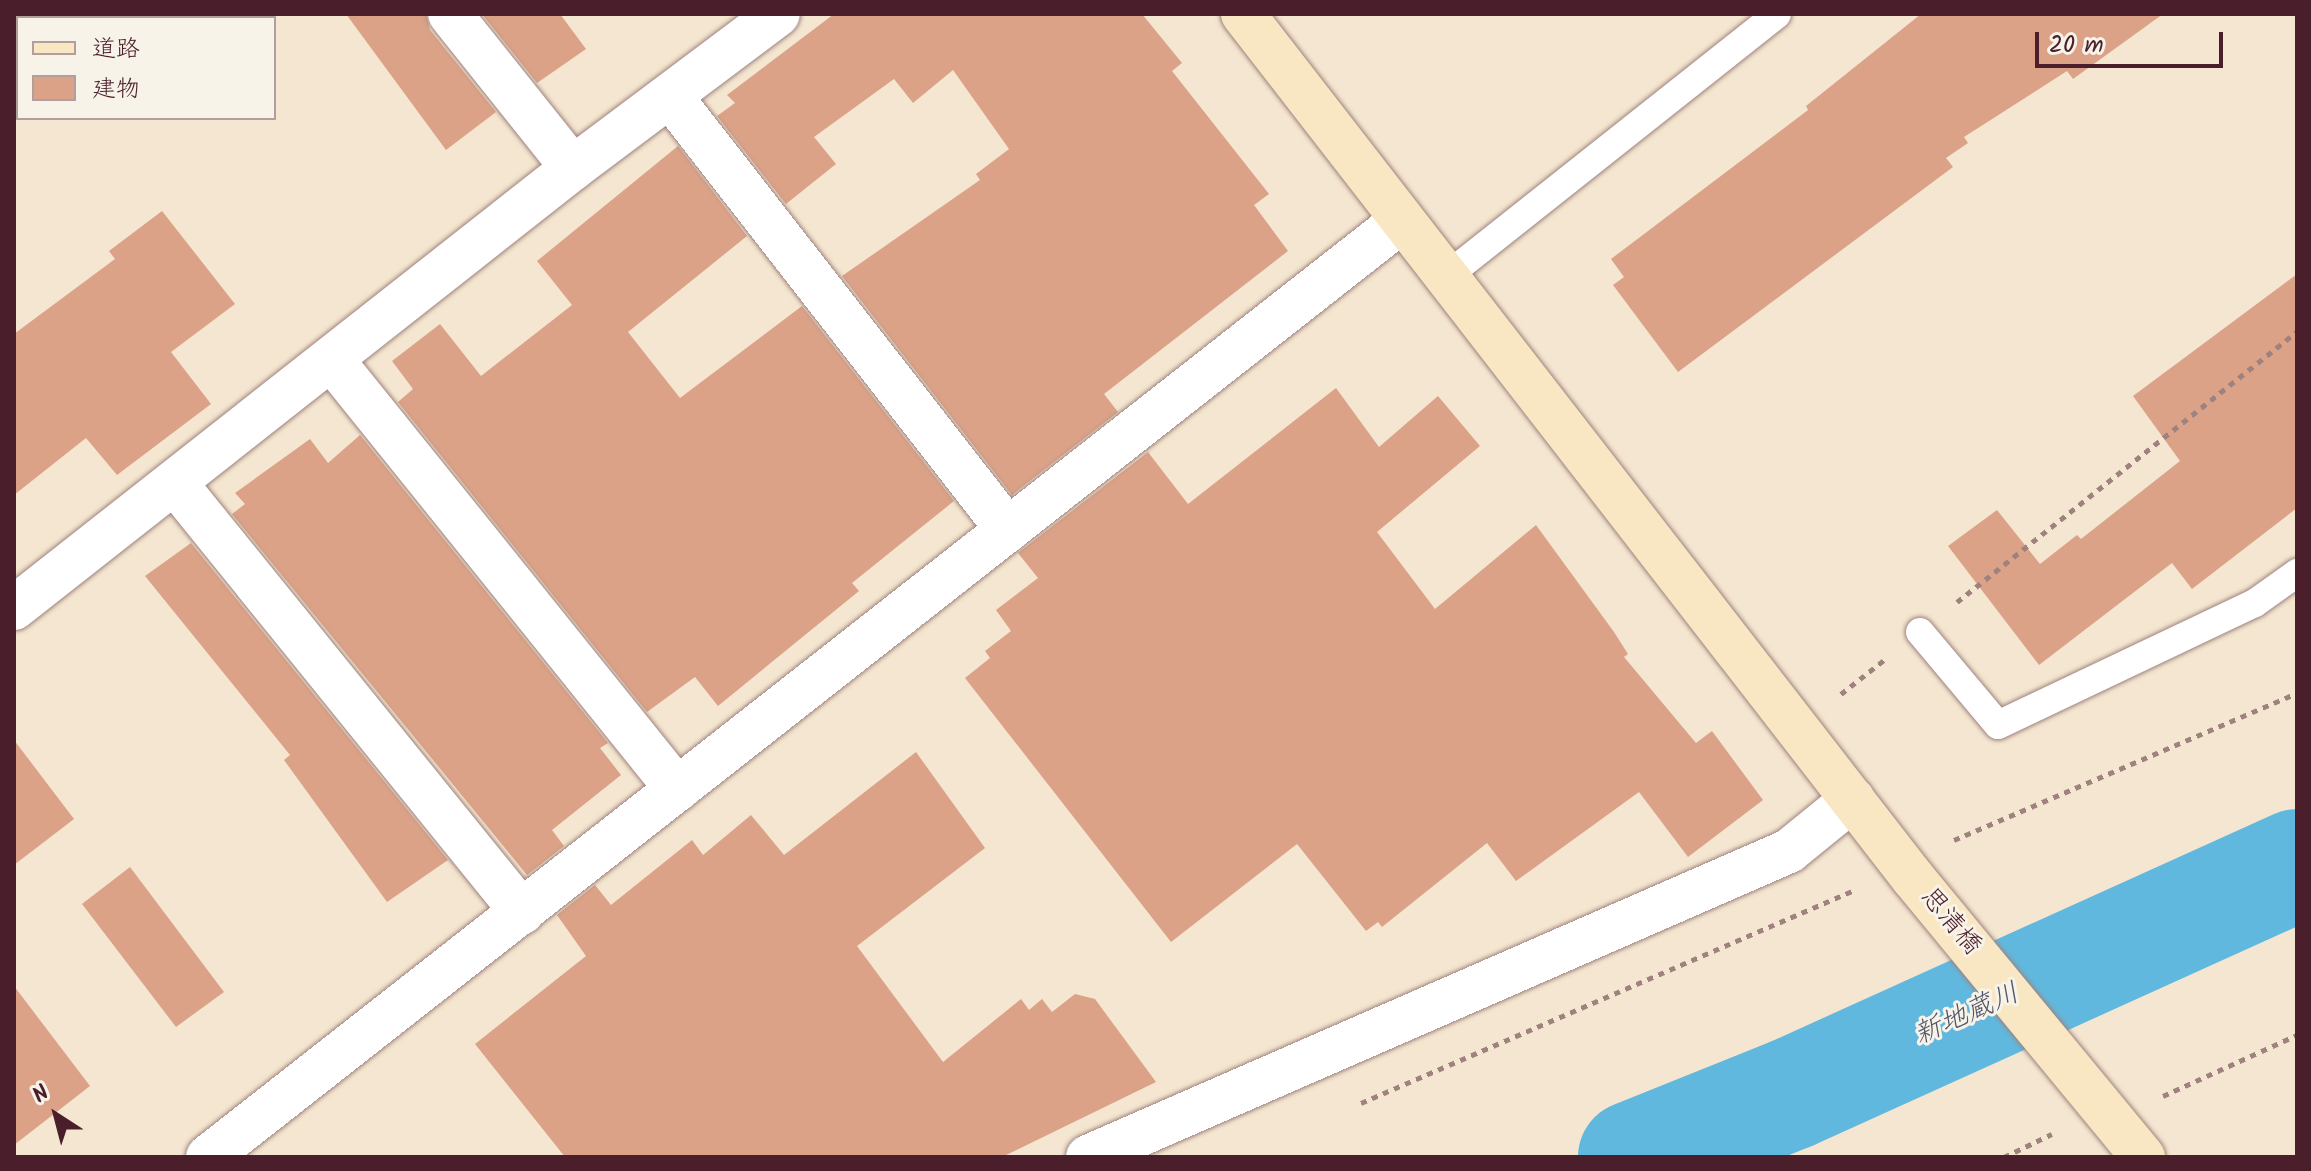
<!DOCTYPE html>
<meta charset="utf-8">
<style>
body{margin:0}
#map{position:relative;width:2311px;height:1171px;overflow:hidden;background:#f4e6d0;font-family:Kalam,"Klee One",sans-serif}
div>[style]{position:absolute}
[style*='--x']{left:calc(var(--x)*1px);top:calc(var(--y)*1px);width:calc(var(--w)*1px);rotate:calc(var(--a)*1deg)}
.river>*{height:112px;margin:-56px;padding:0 56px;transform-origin:56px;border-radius:56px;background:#61b8de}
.building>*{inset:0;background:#dba288}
.path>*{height:5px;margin-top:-2.5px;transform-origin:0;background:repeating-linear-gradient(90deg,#9f827e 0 6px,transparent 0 12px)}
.roads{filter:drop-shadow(0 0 2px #9f827e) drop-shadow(0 0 2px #9f827e)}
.lane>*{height:28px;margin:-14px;padding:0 14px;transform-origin:14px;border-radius:14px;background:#fff}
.street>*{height:44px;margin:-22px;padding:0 22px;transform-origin:22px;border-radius:22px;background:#fff}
.secondary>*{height:44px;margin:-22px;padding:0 22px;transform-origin:22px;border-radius:22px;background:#f9e7c3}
span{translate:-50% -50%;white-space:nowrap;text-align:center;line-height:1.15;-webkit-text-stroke:6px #f7f3e8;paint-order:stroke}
.street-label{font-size:26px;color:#4a1f2b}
.water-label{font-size:28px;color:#52556a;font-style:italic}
.frame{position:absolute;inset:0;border:16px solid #4a1f2b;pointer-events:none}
.legend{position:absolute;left:16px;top:16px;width:260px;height:104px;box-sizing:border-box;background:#f7f3e8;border:2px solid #b29e9c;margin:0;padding:10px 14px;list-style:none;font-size:24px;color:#4a1f2b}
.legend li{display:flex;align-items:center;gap:16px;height:40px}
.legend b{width:40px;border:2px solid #b29e9c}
.north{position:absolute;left:16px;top:1075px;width:80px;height:80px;-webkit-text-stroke:6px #f7f3e8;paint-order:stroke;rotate:324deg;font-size:22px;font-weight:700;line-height:32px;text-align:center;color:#4a1f2b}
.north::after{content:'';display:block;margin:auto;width:28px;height:36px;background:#4a1f2b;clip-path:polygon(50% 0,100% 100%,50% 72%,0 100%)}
.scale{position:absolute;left:2035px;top:32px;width:188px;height:36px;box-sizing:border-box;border:4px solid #4a1f2b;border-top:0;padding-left:10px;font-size:24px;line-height:28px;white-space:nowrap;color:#4a1f2b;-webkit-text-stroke:6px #f7f3e8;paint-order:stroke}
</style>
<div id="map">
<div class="river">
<i style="--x:1634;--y:1157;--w:169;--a:-21.9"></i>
<i style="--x:1791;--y:1094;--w:555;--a:-24.35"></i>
</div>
<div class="building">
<i style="clip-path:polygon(346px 14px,426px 14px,430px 30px,496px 112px,446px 150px)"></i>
<i style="clip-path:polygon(482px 14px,560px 14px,586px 49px,537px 83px)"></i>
<i style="clip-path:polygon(834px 14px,1142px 14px,1182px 63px,1172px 71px,1269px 194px,1254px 205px,1288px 251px,1104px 394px,1118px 412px,1012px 495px,842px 276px,980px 180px,976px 174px,1009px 149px,953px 70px,913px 103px,894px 79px,814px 137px,836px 164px,786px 204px,717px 116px,735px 103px,727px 95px)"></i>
<i style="clip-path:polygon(1921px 14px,2163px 14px,2073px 79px,2067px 71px,1964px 137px,1968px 143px,1946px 158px,1953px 167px,1678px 372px,1613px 285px,1624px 277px,1611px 259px,1808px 110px,1806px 106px)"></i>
<i style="clip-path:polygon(678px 146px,747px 236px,628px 332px,680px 398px,802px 306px,954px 501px,852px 583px,859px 591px,718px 706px,695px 677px,647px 712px,398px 402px,413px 389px,392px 361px,440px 324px,481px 376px,572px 305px,537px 261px)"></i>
<i style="clip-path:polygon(162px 211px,235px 304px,171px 352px,211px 404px,117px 475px,86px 438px,14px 495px,14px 334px,115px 259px,109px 251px)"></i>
<i style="clip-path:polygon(2297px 274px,2297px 508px,2192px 589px,2172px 563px,2039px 665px,1948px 546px,1997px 510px,2040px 564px,2077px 535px,2081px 539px,2180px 461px,2133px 396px)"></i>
<i style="clip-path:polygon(1336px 388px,1379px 447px,1438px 396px,1480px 446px,1377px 532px,1435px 609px,1536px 525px,1614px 632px,1628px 654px,1624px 657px,1696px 743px,1712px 731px,1763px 800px,1688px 857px,1639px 792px,1516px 881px,1487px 843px,1382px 927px,1378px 922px,1366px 931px,1297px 844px,1171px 942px,965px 678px,990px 658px,985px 651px,1011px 631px,996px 610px,1038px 578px,1018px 553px,1148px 452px,1188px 504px)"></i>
<i style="clip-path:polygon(360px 435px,608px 743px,600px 748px,621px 775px,552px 830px,564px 846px,527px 875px,232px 514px,245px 504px,235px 493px,310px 439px,328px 463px)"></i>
<i style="clip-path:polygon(191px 543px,448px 860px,387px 902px,284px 760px,290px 755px,145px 576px)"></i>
<i style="clip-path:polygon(14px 740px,74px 819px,14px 865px)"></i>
<i style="clip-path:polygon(916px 752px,985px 848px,857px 946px,943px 1062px,1021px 999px,1029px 1010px,1042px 999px,1052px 1012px,1075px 994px,1095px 999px,1156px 1082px,1002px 1157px,565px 1157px,475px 1044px,586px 956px,557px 915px,595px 885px,611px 905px,692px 840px,703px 855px,751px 815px,784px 855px)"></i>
<i style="clip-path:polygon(130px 867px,224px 992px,176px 1027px,82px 904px)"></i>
<i style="clip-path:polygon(14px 986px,90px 1086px,14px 1145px)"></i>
</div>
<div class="path">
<i style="--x:1957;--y:602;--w:434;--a:-38.5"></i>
<i style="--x:1841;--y:694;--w:55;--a:-38.3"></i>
<i style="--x:1954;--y:840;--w:373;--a:-23.2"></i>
<i style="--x:2163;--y:1096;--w:147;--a:-24.5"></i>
<i style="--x:1361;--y:1103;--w:535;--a:-23.35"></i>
<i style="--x:2004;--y:1157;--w:53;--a:-25.6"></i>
</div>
<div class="roads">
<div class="lane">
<i style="--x:1443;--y:279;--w:426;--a:-38.4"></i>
<i style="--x:1920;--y:632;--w:121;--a:50"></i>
<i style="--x:1998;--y:725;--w:284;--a:-25.4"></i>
<i style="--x:2255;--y:603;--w:52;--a:-35.5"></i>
</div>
<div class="street">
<i style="--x:450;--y:14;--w:197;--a:51.4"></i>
<i style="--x:670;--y:96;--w:550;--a:52.09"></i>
<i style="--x:332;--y:360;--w:551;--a:51.19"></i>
<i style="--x:175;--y:483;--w:552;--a:51.03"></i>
<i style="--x:14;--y:608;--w:711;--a:-38.21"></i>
<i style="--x:573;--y:168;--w:256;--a:-36.9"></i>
<i style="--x:208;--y:1157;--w:1515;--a:-38.11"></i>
<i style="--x:1088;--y:1157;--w:765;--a:-23.58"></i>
<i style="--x:1789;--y:851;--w:82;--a:-39.1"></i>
</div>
<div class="secondary">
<i style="--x:1243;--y:14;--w:1093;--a:52.21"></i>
<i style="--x:1913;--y:878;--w:362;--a:50.5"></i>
</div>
</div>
<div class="street-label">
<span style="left:1950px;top:922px;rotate:50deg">思清橋</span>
</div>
<div class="water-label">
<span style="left:1967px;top:1015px;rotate:-24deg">新地蔵川</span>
</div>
<div class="frame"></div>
<ul class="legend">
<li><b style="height:10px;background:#f9e7c3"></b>道路</li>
<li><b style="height:22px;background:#dba288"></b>建物</li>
</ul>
<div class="north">N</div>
<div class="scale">20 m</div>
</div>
